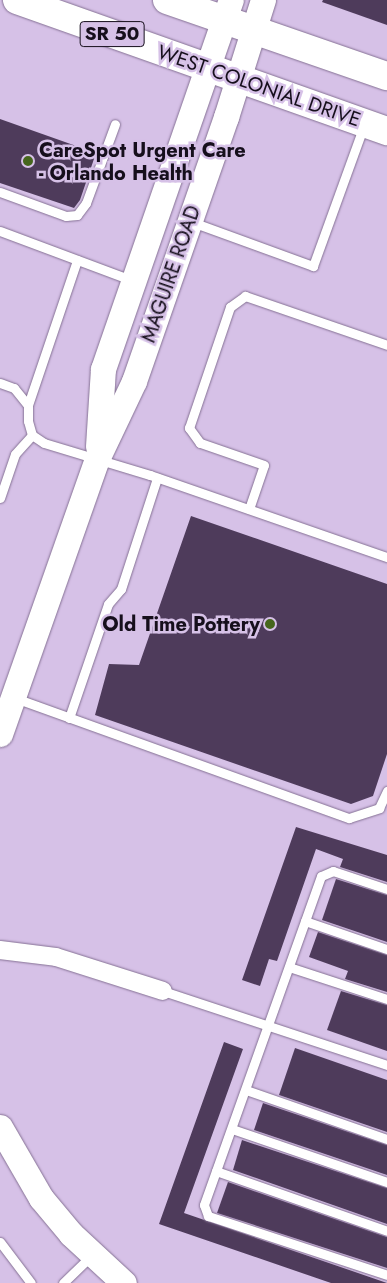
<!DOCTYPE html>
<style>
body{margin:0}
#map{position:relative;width:387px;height:1283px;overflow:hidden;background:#d6c1e7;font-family:Jost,sans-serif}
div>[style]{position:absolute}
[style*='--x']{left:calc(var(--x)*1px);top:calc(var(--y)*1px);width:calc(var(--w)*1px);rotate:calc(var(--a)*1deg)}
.building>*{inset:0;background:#4e3b5b}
.roads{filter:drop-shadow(0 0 1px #857194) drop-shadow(0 0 1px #857194)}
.service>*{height:9px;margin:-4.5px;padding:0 4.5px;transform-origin:4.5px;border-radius:4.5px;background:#fff}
.minor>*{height:18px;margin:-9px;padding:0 9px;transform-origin:9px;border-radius:9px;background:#fff}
.secondary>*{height:25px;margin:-12.5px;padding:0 12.5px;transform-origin:12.5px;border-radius:12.5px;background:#fff}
.trunk>*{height:28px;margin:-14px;padding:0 14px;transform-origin:14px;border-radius:14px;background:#fff}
.dots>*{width:14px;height:14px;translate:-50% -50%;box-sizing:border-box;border:2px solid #d6c1e7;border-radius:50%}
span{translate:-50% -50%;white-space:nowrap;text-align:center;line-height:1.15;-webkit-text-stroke:5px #d6c1e7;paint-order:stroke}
.shield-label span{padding:1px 4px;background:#d6c1e7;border:1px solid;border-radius:4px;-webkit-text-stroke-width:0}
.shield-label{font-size:19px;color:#160f1c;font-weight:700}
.street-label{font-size:20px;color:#160f1c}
.poi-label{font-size:20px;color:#160f1c;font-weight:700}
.left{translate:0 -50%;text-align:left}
.right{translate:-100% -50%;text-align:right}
</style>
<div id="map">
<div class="building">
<i style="clip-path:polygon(323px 0,387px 0,387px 25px,322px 2px)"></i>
<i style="clip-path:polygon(0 119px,96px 153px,80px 200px,74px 208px,0 183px)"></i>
<i style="clip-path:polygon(191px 516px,387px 584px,387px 754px,373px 796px,351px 804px,95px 715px,109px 664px,139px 665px)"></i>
<i style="clip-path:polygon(296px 827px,387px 855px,387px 882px,340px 867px,343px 859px,316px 849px,277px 961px,269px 959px,260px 986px,242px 980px)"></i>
<i style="clip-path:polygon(336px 879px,387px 895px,387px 942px,322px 920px)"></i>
<i style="clip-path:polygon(318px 932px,387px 955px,387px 992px,345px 979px,348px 971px,309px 957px)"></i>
<i style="clip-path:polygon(341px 991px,387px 1005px,387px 1051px,327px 1030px)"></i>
<i style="clip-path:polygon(224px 1042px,243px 1049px,184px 1213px,387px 1283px,331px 1283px,159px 1224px)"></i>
<i style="clip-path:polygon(295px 1048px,387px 1080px,387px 1132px,279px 1095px)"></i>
<i style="clip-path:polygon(263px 1103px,387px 1145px,387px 1175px,254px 1130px)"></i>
<i style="clip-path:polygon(242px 1140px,387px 1188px,387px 1224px,233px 1170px)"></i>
<i style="clip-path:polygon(228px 1182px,387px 1237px,387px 1268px,217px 1213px)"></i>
</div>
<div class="roads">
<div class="service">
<i style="--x:0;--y:192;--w:70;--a:20"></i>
<i style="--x:66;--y:216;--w:11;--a:-5"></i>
<i style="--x:77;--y:215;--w:15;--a:-53"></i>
<i style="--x:86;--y:203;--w:84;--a:-69.8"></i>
<i style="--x:192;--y:222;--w:129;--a:20"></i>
<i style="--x:313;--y:266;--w:150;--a:-70.1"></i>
<i style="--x:0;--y:231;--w:140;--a:20.5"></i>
<i style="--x:0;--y:383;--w:15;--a:20"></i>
<i style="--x:14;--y:388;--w:22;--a:51"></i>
<i style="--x:28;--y:405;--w:16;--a:90"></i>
<i style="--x:28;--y:421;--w:15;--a:74"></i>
<i style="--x:32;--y:435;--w:14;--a:34"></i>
<i style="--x:44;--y:443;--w:111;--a:16.8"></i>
<i style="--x:150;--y:475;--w:251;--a:19.1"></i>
<i style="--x:28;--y:405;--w:153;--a:-71.3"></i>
<i style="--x:0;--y:498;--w:46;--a:-71.2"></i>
<i style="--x:15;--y:454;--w:25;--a:-48"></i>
<i style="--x:249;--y:509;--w:46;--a:-71.2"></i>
<i style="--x:264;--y:465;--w:68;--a:-161"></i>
<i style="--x:200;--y:443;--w:19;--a:-126"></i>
<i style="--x:189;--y:428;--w:128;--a:-71.3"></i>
<i style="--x:230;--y:307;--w:19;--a:-36"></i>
<i style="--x:245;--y:296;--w:150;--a:19"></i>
<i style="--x:15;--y:698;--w:355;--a:19.8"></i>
<i style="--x:349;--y:818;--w:32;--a:-18"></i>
<i style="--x:379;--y:808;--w:19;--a:-65"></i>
<i style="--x:69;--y:718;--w:120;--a:-71.1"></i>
<i style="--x:108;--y:604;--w:20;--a:-49"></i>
<i style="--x:121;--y:589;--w:117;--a:-72"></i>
<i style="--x:387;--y:889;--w:57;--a:-161.6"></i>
<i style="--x:333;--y:871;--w:13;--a:157"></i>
<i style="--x:321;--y:876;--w:349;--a:109.6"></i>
<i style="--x:204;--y:1205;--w:12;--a:70"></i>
<i style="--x:208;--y:1216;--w:188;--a:18.2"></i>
<i style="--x:305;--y:921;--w:87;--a:18.9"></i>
<i style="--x:289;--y:967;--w:103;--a:18.1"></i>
<i style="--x:163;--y:991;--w:236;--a:18.3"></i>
<i style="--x:246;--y:1090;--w:149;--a:19.2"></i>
<i style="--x:232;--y:1129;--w:164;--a:18.9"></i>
<i style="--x:216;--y:1171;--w:181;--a:19.3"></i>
<i style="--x:0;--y:1242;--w:51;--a:52.9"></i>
<i style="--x:63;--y:1283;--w:42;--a:-44"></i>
</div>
<div class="minor">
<i style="--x:0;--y:950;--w:56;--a:7.1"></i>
<i style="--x:56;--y:957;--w:112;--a:17.6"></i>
</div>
<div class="secondary">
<i style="--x:98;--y:446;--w:77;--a:-86.3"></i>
<i style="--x:103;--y:369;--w:391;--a:-70.9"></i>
<i style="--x:0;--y:734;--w:292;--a:-70.6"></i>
<i style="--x:97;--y:459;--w:86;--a:-64.6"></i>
<i style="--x:134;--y:381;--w:280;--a:-70.8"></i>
<i style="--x:226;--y:117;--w:123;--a:-72.5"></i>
<i style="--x:0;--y:1127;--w:82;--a:60"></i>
<i style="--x:41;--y:1198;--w:47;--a:50.2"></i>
<i style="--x:71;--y:1234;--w:72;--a:42.8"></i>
</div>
<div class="trunk">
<i style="--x:17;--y:0;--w:393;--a:19.5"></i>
<i style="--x:167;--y:0;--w:233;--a:19.1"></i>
</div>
</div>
<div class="dots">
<i style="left:28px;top:161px;background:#46661d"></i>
<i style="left:270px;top:624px;background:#46661d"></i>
</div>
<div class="shield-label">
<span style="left:112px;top:34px">SR 50</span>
</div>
<div class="street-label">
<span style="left:259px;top:86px;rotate:19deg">WEST COLONIAL DRIVE</span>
<span style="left:171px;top:274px;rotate:-71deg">MAGUIRE ROAD</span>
</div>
<div class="poi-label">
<span class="left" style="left:39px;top:162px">CareSpot Urgent Care<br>- Orlando Health</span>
<span class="right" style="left:260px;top:624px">Old Time Pottery</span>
</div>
</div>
